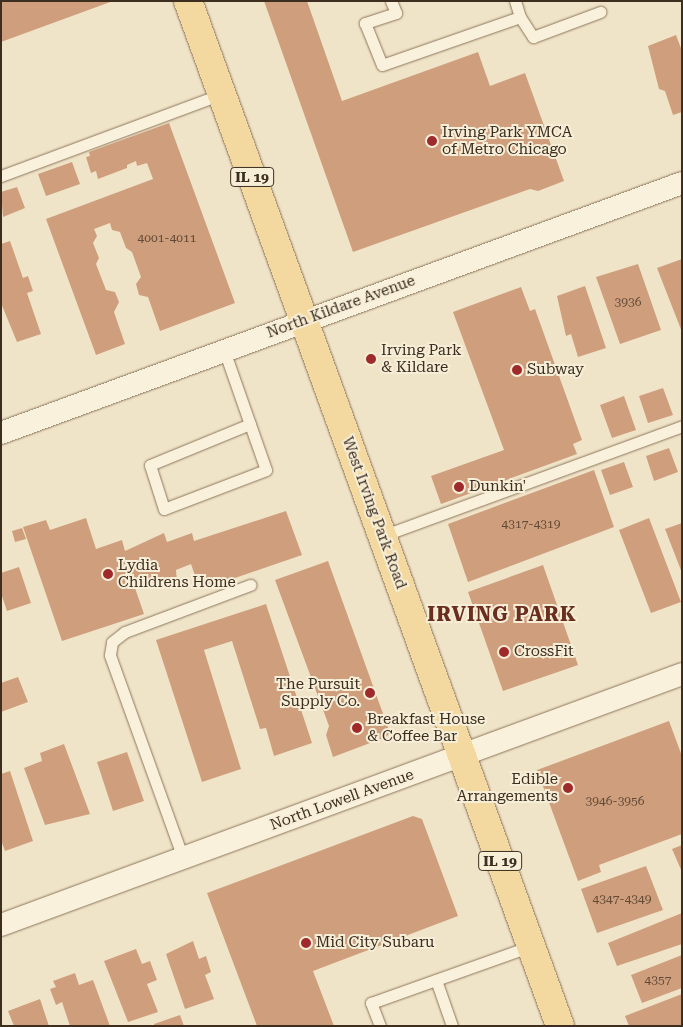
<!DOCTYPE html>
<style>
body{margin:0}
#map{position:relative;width:683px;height:1027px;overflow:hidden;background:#f0e4c8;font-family:"Roboto Serif",serif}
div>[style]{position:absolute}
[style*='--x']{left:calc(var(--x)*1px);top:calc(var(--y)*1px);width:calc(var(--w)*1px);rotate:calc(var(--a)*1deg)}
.building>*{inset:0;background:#cf9f7d}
.roads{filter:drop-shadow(0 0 1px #8d765c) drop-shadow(0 0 1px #8d765c)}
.lane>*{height:11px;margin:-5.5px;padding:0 5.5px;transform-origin:5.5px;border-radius:5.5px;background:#faf1dc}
.street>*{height:22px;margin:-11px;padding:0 11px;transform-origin:11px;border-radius:11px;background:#faf1dc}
.primary>*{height:28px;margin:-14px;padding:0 14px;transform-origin:14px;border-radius:14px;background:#f3d9a0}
.dots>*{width:14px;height:14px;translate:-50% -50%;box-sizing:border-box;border:2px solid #f7eed8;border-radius:50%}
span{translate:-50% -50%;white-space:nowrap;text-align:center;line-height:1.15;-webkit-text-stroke:4px #f7eed8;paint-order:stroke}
.number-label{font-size:12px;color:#624a37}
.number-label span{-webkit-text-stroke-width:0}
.shield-label span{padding:1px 4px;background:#f7eed8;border:1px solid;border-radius:4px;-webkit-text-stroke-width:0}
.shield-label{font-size:14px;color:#3d2e20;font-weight:700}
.poi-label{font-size:15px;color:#3d2e20}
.left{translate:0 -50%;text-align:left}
.right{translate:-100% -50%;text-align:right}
.street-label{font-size:15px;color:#3d2e20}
.district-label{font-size:20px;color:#6b2e1e;font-weight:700;letter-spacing:1px}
.frame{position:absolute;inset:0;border:2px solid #3d2e20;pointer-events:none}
</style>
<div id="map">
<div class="building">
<i style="clip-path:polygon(1px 1px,113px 1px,1px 42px)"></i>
<i style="clip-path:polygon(264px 1px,307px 1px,342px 101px,478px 52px,490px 86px,525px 73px,564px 181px,538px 191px,530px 189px,353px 252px)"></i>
<i style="clip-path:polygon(676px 35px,682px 51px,682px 112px,673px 115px,665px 91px,659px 89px,648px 46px)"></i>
<i style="clip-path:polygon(169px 123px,235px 303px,160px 331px,148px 297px,139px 295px,136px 284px,141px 277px,132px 252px,126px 248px,120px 232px,112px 230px,110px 223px,94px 229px,97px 236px,93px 243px,99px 258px,96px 264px,106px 290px,115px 292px,119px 302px,114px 312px,125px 344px,96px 355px,46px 219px,153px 179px,147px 163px,137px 166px,136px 161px,127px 165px,127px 168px,98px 179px,96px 171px,91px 173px,86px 157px,90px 156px,89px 152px)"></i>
<i style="clip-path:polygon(72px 162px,80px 184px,46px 196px,38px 174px)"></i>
<i style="clip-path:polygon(17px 187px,25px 208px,3px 217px,1px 192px)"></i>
<i style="clip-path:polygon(10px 241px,23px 278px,28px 276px,33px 291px,27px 293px,41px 334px,17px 342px,1px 303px,1px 244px)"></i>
<i style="clip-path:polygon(682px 259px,682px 332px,657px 268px)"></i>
<i style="clip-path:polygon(638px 264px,661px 330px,620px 344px,596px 277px)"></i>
<i style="clip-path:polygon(585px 286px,606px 348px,578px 357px,571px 334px,566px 336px,557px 296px)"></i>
<i style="clip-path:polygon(521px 287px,530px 311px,535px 309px,582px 440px,573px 444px,577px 454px,441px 504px,431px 476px,504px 450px,453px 312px)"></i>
<i style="clip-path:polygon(663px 388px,673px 415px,648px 423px,639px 396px)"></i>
<i style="clip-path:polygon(624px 396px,636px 430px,612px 438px,600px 405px)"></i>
<i style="clip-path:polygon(669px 448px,678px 472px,654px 481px,646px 456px)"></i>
<i style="clip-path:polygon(624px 462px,633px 487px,610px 495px,601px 470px)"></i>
<i style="clip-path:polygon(594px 470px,614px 527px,468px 582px,448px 524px)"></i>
<i style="clip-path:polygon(286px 511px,302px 555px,212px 586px,211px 583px,199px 587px,191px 564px,176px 570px,177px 582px,166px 586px,159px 581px,135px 588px,144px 614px,62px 641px,23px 527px,46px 520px,50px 530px,86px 518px,96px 549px,122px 540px,125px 551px,164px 533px,167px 542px,192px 533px,194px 541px)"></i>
<i style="clip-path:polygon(649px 518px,681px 602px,651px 613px,619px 530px)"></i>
<i style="clip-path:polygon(682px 523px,682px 573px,665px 529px)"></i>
<i style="clip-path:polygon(22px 528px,26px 539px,15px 542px,12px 531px)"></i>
<i style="clip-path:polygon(328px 561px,390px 733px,386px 737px,333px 757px,326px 735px,329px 726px,275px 580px)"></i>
<i style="clip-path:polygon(543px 565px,578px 665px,503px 691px,468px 592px)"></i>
<i style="clip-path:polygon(19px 567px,31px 603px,7px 611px,1px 593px,1px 573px)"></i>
<i style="clip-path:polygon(266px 604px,312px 743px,274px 756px,266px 728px,260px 729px,232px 641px,204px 650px,241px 769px,202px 782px,156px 640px)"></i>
<i style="clip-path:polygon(18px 677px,28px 702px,1px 712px,1px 683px)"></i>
<i style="clip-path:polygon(669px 721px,682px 756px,682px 834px,599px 865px,601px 872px,578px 881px,537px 770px)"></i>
<i style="clip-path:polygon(64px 744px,90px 814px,45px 825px,24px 768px,42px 761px,40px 753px)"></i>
<i style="clip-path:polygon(127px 752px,144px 801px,113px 811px,97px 762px)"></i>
<i style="clip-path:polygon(10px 771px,33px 841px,5px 851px,1px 840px,1px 774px)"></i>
<i style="clip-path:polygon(413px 816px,422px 819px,458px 916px,313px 971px,334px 1026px,257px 1026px,207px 893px)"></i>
<i style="clip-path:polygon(682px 845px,682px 872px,672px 849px)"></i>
<i style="clip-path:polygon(646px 866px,663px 910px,597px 933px,581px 889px)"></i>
<i style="clip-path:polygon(682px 913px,682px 944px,617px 966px,608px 943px)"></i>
<i style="clip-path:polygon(193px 941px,199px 959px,206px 956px,211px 972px,205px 975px,214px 999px,185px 1009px,166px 954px)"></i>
<i style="clip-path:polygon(136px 949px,142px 964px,150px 961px,157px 980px,147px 984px,158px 1012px,128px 1022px,104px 961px)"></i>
<i style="clip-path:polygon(682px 955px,682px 988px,642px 1003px,631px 975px)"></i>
<i style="clip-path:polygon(75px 973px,79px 985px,93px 980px,110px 1026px,70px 1026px,62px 1002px,56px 1005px,50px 989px,56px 987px,53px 981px)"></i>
<i style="clip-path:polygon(682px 994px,682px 1026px,629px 1026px,625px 1016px)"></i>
<i style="clip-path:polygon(40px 999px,49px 1026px,14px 1026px,8px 1011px)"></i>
<i style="clip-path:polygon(180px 1015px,184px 1026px,155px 1026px,154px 1024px)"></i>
</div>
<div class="roads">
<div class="lane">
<i style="--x:391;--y:1;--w:13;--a:67"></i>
<i style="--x:396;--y:13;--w:33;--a:162"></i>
<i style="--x:365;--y:23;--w:45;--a:68"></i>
<i style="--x:382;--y:65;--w:146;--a:-19.2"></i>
<i style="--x:520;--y:17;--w:17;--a:-107"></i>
<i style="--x:520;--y:17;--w:24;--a:57"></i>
<i style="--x:533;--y:37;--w:72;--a:-20.5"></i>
<i style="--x:1;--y:176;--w:236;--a:-20.4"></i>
<i style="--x:224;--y:350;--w:127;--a:70.7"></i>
<i style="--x:266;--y:470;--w:109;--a:159.1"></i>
<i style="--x:164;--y:509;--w:46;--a:-107.7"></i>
<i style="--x:150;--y:465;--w:108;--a:-22.3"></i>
<i style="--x:382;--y:536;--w:320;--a:-20.1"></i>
<i style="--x:183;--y:858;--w:216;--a:-109.8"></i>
<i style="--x:110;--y:655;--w:13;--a:-81"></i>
<i style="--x:112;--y:642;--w:16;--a:-38"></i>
<i style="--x:125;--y:632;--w:134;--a:-20.6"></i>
<i style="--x:436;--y:980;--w:49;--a:70.8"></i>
<i style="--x:380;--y:1026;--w:25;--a:-111"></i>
<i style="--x:371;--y:1003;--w:170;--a:-19.6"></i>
</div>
<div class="street">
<i style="--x:1;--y:433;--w:725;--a:-20.16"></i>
<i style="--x:1;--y:925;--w:726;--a:-20.23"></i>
</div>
<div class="primary">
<i style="--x:188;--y:1;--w:1090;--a:70.05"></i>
</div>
</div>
<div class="dots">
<i style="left:432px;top:141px;background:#9e2a2b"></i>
<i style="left:371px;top:359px;background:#9e2a2b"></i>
<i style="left:517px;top:370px;background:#9e2a2b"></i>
<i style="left:459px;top:487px;background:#9e2a2b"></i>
<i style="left:108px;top:574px;background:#9e2a2b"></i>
<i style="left:504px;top:652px;background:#9e2a2b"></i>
<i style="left:370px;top:693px;background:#9e2a2b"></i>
<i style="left:357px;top:728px;background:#9e2a2b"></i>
<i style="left:568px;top:788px;background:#9e2a2b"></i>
<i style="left:306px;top:943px;background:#9e2a2b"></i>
</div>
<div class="number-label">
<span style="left:167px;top:239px">4001-4011</span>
<span style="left:628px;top:303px">3936</span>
<span style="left:531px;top:525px">4317-4319</span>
<span style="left:615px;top:802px">3946-3956</span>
<span style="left:622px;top:900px">4347-4349</span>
<span style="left:658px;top:981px">4357</span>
</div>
<div class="shield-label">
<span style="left:252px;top:177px">IL 19</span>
<span style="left:500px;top:861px">IL 19</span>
</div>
<div class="poi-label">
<span class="left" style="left:442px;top:141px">Irving Park YMCA<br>of Metro Chicago</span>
<span class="left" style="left:381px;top:359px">Irving Park<br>&amp; Kildare</span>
<span class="left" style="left:527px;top:370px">Subway</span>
<span class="left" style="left:469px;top:487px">Dunkin'</span>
<span class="left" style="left:118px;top:574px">Lydia<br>Childrens Home</span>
<span class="left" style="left:514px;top:652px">CrossFit</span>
<span class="right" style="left:360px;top:693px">The Pursuit<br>Supply Co.</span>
<span class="left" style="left:367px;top:728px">Breakfast House<br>&amp; Coffee Bar</span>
<span class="right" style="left:558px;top:788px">Edible<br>Arrangements</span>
<span class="left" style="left:316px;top:943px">Mid City Subaru</span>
</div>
<div class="street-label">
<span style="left:341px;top:307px;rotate:-20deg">North Kildare Avenue</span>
<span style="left:374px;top:513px;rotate:70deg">West Irving Park Road</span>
<span style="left:342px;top:800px;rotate:-20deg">North Lowell Avenue</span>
</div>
<div class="district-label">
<span style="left:502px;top:614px">IRVING PARK</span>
</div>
<div class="frame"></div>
</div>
